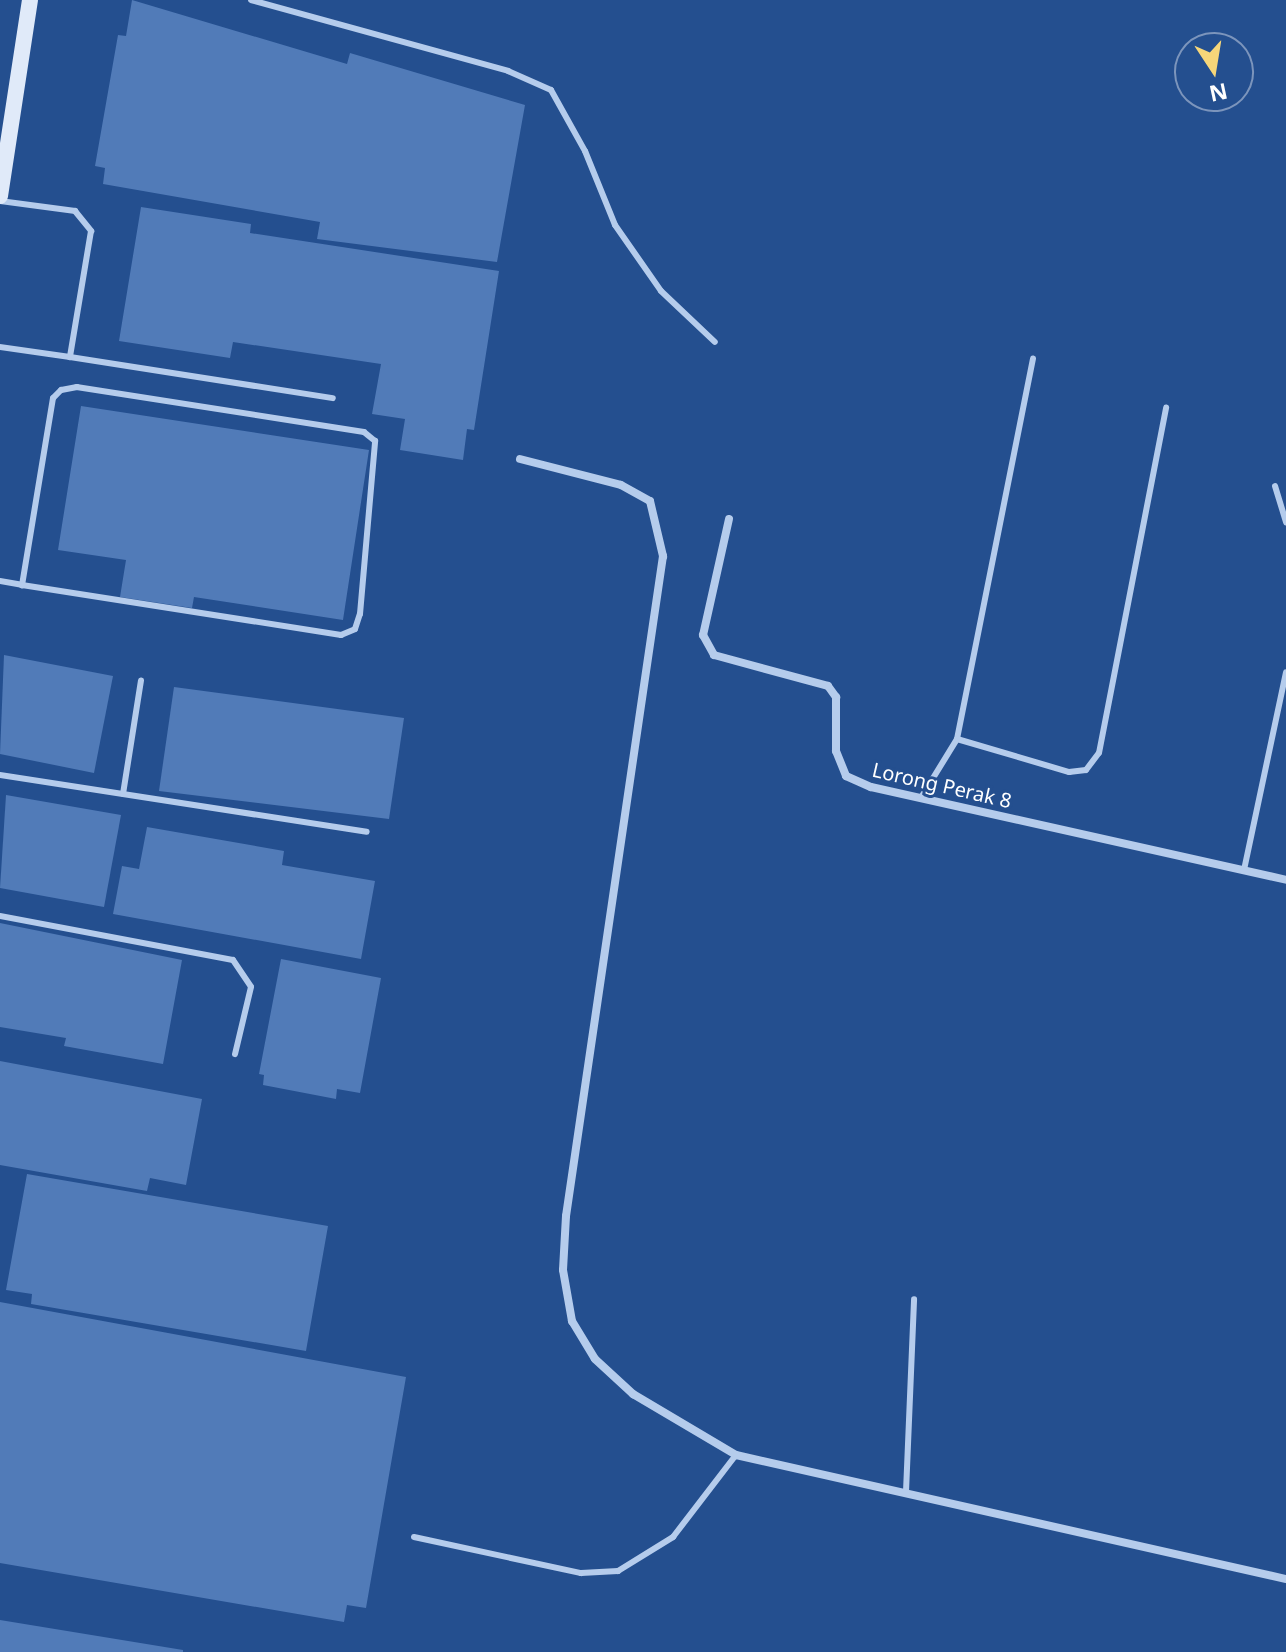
<!DOCTYPE html>
<style>
body{margin:0}
#map{position:relative;width:1286px;height:1652px;overflow:hidden;background:#244f8f;font-family:"Noto Sans",sans-serif}
div>[style]{position:absolute}
[style*='--x']{left:calc(var(--x)*1px);top:calc(var(--y)*1px);width:calc(var(--w)*1px);rotate:calc(var(--a)*1deg)}
.building>*{inset:0;background:#517bb8}
.service>*{height:6px;margin:-3px;padding:0 3px;transform-origin:3px;border-radius:3px;background:#b5ccec}
.minor>*{height:8px;margin:-4px;padding:0 4px;transform-origin:4px;border-radius:4px;background:#b5ccec}
.secondary>*{height:16px;margin:-8px;padding:0 8px;transform-origin:8px;border-radius:8px;background:#e0eaf9}
span{translate:-50% -50%;white-space:nowrap;text-align:center;line-height:1.15;-webkit-text-stroke:6px #244f8f;paint-order:stroke}
.street-label{font-size:20px;color:#fff}
.north{position:absolute;left:1174px;top:32px;width:80px;height:80px;box-sizing:border-box;background:#244f8f;border:2px solid #7c95bc;border-radius:50%;rotate:168deg;font-size:22px;font-weight:700;line-height:32px;text-align:center;color:#fff}
.north::after{content:'';display:block;margin:auto;width:28px;height:36px;background:#f6d679;clip-path:polygon(50% 0,100% 100%,50% 72%,0 100%)}
</style>
<div id="map">
<div class="building">
<i style="clip-path:polygon(132px 0,347px 64px,350px 53px,525px 105px,497px 262px,317px 239px,320px 222px,103px 184px,105px 168px,95px 166px,118px 35px,126px 36px)"></i>
<i style="clip-path:polygon(141px 207px,251px 224px,250px 233px,499px 271px,474px 430px,467px 429px,463px 460px,400px 450px,405px 419px,372px 414px,381px 364px,233px 342px,230px 358px,119px 341px)"></i>
<i style="clip-path:polygon(81px 406px,369px 450px,343px 620px,194px 597px,192px 608px,120px 597px,126px 560px,58px 550px)"></i>
<i style="clip-path:polygon(4px 655px,113px 676px,94px 773px,0 754px)"></i>
<i style="clip-path:polygon(174px 687px,404px 718px,389px 819px,159px 791px)"></i>
<i style="clip-path:polygon(6px 795px,121px 815px,104px 907px,0 888px)"></i>
<i style="clip-path:polygon(147px 827px,284px 851px,282px 865px,375px 881px,361px 959px,113px 914px,122px 866px,139px 869px)"></i>
<i style="clip-path:polygon(0 923px,182px 960px,163px 1064px,64px 1046px,66px 1038px,0 1027px)"></i>
<i style="clip-path:polygon(281px 959px,381px 978px,360px 1093px,337px 1089px,336px 1099px,263px 1085px,264px 1075px,259px 1074px)"></i>
<i style="clip-path:polygon(0 1061px,202px 1099px,186px 1185px,150px 1178px,147px 1191px,0 1165px)"></i>
<i style="clip-path:polygon(27px 1174px,328px 1226px,306px 1351px,31px 1304px,32px 1294px,6px 1290px)"></i>
<i style="clip-path:polygon(0 1302px,406px 1377px,366px 1608px,347px 1605px,344px 1622px,0 1563px)"></i>
<i style="clip-path:polygon(0 1620px,183px 1650px,183px 1652px,0 1652px)"></i>
</div>
<div class="service">
<i style="--x:251;--y:0;--w:267;--a:15.4"></i>
<i style="--x:508;--y:71;--w:47;--a:23.8"></i>
<i style="--x:551;--y:90;--w:70;--a:60.9"></i>
<i style="--x:585;--y:151;--w:80;--a:67.9"></i>
<i style="--x:615;--y:225;--w:80;--a:55.1"></i>
<i style="--x:661;--y:291;--w:74;--a:43.4"></i>
<i style="--x:0;--y:201;--w:76;--a:7.6"></i>
<i style="--x:75;--y:211;--w:26;--a:51"></i>
<i style="--x:91;--y:231;--w:128;--a:99.5"></i>
<i style="--x:70;--y:357;--w:71;--a:-171.9"></i>
<i style="--x:70;--y:357;--w:266;--a:8.9"></i>
<i style="--x:1275;--y:486;--w:38;--a:73"></i>
<i style="--x:0;--y:581;--w:22;--a:10"></i>
<i style="--x:22;--y:585;--w:323;--a:8.9"></i>
<i style="--x:341;--y:635;--w:15;--a:-23"></i>
<i style="--x:355;--y:629;--w:16;--a:-72"></i>
<i style="--x:360;--y:614;--w:174;--a:-85"></i>
<i style="--x:375;--y:441;--w:14;--a:-141"></i>
<i style="--x:364;--y:432;--w:291;--a:-171.1"></i>
<i style="--x:77;--y:387;--w:16;--a:169"></i>
<i style="--x:61;--y:390;--w:11;--a:135"></i>
<i style="--x:53;--y:398;--w:190;--a:99.4"></i>
<i style="--x:957;--y:739;--w:117;--a:16.4"></i>
<i style="--x:1069;--y:772;--w:17;--a:-7"></i>
<i style="--x:1086;--y:770;--w:21;--a:-53"></i>
<i style="--x:1099;--y:753;--w:352;--a:-79"></i>
<i style="--x:0;--y:775;--w:371;--a:8.8"></i>
<i style="--x:123;--y:794;--w:115;--a:-81"></i>
<i style="--x:922;--y:796;--w:67;--a:-58.4"></i>
<i style="--x:957;--y:739;--w:388;--a:-78.7"></i>
<i style="--x:1244;--y:870;--w:202;--a:-78"></i>
<i style="--x:0;--y:916;--w:237;--a:10.7"></i>
<i style="--x:233;--y:960;--w:32;--a:56"></i>
<i style="--x:251;--y:987;--w:69;--a:103.4"></i>
<i style="--x:906;--y:1492;--w:193;--a:-87.6"></i>
<i style="--x:414;--y:1537;--w:171;--a:12.2"></i>
<i style="--x:581;--y:1573;--w:37;--a:-3"></i>
<i style="--x:618;--y:1571;--w:65;--a:-31.7"></i>
<i style="--x:673;--y:1537;--w:103;--a:-52.5"></i>
</div>
<div class="minor">
<i style="--x:520;--y:459;--w:104;--a:14.4"></i>
<i style="--x:621;--y:485;--w:33;--a:29"></i>
<i style="--x:650;--y:501;--w:57;--a:76.7"></i>
<i style="--x:663;--y:556;--w:667;--a:98.36"></i>
<i style="--x:566;--y:1216;--w:54;--a:93.2"></i>
<i style="--x:563;--y:1270;--w:52;--a:80"></i>
<i style="--x:572;--y:1321;--w:44;--a:58.8"></i>
<i style="--x:595;--y:1359;--w:52;--a:42.6"></i>
<i style="--x:633;--y:1394;--w:120;--a:30.6"></i>
<i style="--x:736;--y:1455;--w:564;--a:12.71"></i>
<i style="--x:729;--y:519;--w:119;--a:102.6"></i>
<i style="--x:703;--y:635;--w:23;--a:61"></i>
<i style="--x:714;--y:655;--w:118;--a:15.2"></i>
<i style="--x:828;--y:686;--w:14;--a:54"></i>
<i style="--x:836;--y:697;--w:54;--a:90"></i>
<i style="--x:836;--y:751;--w:27;--a:68"></i>
<i style="--x:846;--y:776;--w:27;--a:24"></i>
<i style="--x:871;--y:787;--w:425;--a:12.6"></i>
</div>
<div class="secondary">
<i style="--x:0;--y:196;--w:198;--a:-81.3"></i>
</div>
<div class="street-label">
<span style="left:942px;top:785px;rotate:13deg">Lorong Perak 8</span>
</div>
<div class="north">N</div>
</div>
